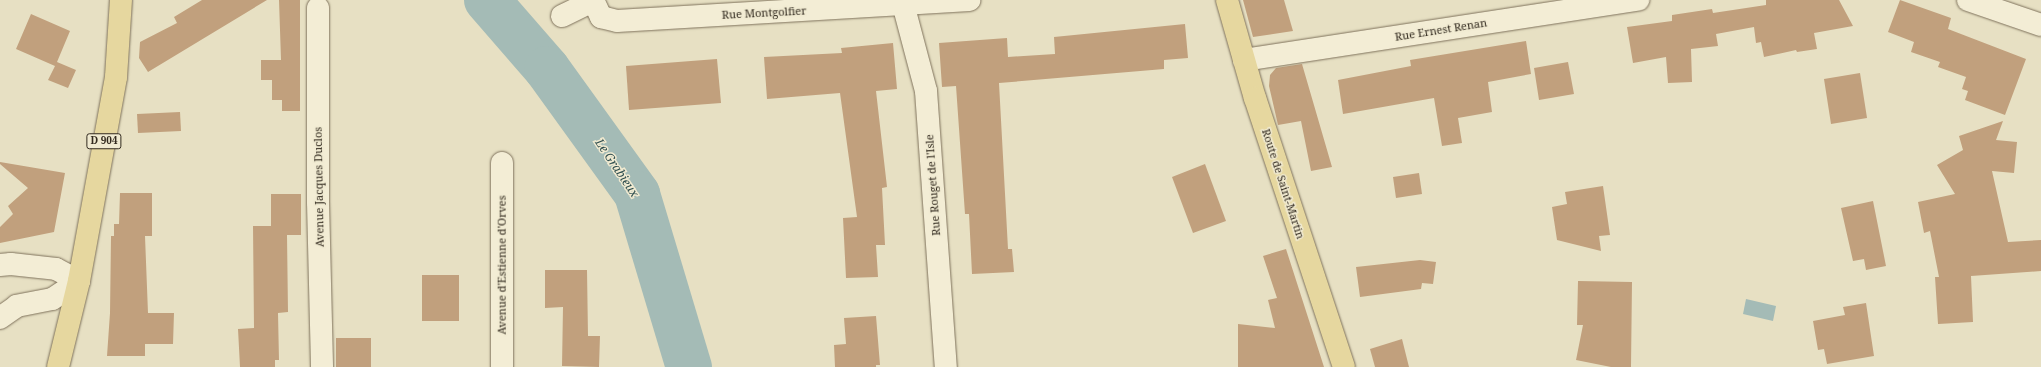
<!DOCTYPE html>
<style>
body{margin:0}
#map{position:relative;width:2041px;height:367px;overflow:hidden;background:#e7e0c3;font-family:"Noto Serif",serif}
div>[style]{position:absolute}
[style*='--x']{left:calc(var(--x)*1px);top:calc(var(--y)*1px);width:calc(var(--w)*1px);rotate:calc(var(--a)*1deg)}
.water>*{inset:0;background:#a4bbb6}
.river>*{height:46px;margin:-23px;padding:0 23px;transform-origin:23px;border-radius:23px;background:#a4bbb6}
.building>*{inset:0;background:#c1a07d}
.roads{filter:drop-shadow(0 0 1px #7f725c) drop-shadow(0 0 1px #7f725c)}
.minor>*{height:22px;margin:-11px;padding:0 11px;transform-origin:11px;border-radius:11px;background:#f3edd5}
.major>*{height:22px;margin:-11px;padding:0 11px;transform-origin:11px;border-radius:11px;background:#e6d79f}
span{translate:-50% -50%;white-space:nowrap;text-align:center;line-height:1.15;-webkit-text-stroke:3px #f0ead1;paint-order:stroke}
.shield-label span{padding:1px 3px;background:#f0ead1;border:1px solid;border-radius:3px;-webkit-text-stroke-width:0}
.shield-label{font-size:10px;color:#31291e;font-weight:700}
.street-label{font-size:11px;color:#31291e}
.water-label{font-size:12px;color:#2f4e4f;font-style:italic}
</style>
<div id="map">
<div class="water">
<i style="clip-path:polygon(1746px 299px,1776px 306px,1773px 321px,1743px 314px)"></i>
</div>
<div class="river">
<i style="--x:487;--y:0;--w:91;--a:49"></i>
<i style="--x:547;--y:69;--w:154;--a:54.2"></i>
<i style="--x:637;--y:194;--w:181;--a:73.3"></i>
</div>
<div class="building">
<i style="clip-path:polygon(202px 0,267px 0,148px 72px,139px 58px,140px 42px,177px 23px,174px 17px)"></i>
<i style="clip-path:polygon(279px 0,300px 0,300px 111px,282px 111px,282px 100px,272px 100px,272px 80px,261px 80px,261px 60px,281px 60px)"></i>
<i style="clip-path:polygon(1243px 0,1284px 0,1293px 31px,1253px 37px)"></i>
<i style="clip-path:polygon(1766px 0,1839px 0,1853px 26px,1814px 33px,1817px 49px,1797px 52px,1796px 50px,1764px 57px,1761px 42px,1756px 43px,1754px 27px,1716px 34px,1718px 46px,1691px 49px,1692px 82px,1668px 83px,1666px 57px,1633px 63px,1627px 27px,1672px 21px,1672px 15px,1712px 9px,1713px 13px,1766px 5px)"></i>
<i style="clip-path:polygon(1900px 0,1951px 18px,1948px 29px,2026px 59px,2005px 115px,1965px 100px,1968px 91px,1962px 89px,1966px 77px,1938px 67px,1940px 62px,1911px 52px,1914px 42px,1888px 32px)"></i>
<i style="clip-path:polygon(31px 14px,70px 31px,57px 62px,76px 70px,68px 88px,48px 80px,55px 66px,16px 49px)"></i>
<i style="clip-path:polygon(1185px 24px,1188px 58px,1164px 60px,1164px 69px,999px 83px,1008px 249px,1012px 249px,1014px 272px,972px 274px,969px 214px,965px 214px,956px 86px,942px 87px,939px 43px,1007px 38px,1008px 57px,1055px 54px,1054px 37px)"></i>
<i style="clip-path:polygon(1526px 41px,1531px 74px,1488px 82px,1492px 112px,1458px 118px,1462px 143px,1442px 146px,1434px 98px,1343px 114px,1338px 80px,1411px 66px,1410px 60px)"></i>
<i style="clip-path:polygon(893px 43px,897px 89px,876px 91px,887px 187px,882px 188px,885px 245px,876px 245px,878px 277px,846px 278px,843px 218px,857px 217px,840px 93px,767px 99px,764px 57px,842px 53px,841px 48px)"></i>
<i style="clip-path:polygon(717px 59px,721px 103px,629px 110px,626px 66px)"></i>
<i style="clip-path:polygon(1568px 62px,1574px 94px,1539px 100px,1534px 68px)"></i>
<i style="clip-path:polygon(1302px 64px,1332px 167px,1311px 171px,1301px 121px,1278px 125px,1269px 86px,1270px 75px,1276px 68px)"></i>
<i style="clip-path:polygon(1860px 73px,1867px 118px,1831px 124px,1824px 79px)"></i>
<i style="clip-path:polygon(180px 112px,181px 131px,138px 133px,137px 114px)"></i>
<i style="clip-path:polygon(2003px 121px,1996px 140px,2017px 142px,2014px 173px,1992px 171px,2008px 242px,2041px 240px,2041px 271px,1971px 276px,1973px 322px,1938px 324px,1935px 277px,1939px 277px,1930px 231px,1924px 233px,1918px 202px,1955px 194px,1937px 165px,1963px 150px,1959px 136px)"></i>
<i style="clip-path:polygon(0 162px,65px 173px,54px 232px,0 243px,0 227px,13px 214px,8px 206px,28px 188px,0 164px)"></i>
<i style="clip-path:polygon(1205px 164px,1226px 221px,1193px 233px,1172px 177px)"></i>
<i style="clip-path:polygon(1419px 173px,1422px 194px,1396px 198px,1393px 177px)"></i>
<i style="clip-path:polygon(1603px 186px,1610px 235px,1599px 236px,1601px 251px,1557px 240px,1552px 207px,1567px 204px,1565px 192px)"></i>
<i style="clip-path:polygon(120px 193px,152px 193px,152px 236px,145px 236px,148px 313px,174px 313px,173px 344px,145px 344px,145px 356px,107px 356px,110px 313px,111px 236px,114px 236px,114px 224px,119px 224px)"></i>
<i style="clip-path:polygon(271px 194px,301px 194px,301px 235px,287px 235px,288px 312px,278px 313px,279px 360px,275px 360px,275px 367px,240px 367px,238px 329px,254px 328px,253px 226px,271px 226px)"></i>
<i style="clip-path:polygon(1873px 201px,1886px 266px,1866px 270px,1864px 259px,1853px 261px,1841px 208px)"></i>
<i style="clip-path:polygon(1286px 249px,1324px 367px,1238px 367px,1238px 324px,1275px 328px,1268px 300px,1277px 298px,1263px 256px)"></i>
<i style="clip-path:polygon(1420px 260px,1436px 262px,1433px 284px,1422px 283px,1421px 289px,1360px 297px,1356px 267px)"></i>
<i style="clip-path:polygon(545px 270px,587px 270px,588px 336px,600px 336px,599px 367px,562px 366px,563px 307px,545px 308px)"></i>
<i style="clip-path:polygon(422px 275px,459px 275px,459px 321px,422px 321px)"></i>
<i style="clip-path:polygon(1578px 281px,1632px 282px,1631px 367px,1611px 367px,1576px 360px,1583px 325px,1577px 325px)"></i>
<i style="clip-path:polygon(1866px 303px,1874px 356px,1827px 364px,1824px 349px,1818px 350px,1813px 321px,1845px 315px,1843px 307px)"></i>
<i style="clip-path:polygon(876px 316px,880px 365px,876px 365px,876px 367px,835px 367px,834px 345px,846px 344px,844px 318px)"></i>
<i style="clip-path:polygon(336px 338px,371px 338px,371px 367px,336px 367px)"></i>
<i style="clip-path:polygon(1402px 339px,1409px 367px,1375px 367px,1370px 349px)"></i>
</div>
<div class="roads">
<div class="minor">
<i style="--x:593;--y:0;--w:19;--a:65"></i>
<i style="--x:601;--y:17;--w:16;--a:14"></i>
<i style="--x:617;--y:21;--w:353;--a:-3.4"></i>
<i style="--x:902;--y:0;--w:94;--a:75.2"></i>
<i style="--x:926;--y:91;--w:277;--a:85.9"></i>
<i style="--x:1968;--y:0;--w:77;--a:18.9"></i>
<i style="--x:318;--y:8;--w:194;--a:90"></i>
<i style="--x:318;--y:202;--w:165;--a:88.6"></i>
<i style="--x:562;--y:16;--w:34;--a:-26"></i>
<i style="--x:1244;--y:60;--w:399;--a:-8.7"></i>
<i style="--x:0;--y:265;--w:11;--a:-5"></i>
<i style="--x:11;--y:264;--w:45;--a:6.3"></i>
<i style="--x:56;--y:269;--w:26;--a:28"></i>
<i style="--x:79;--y:281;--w:32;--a:146"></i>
<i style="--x:52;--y:299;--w:36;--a:169"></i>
<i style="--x:17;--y:306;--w:21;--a:145"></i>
<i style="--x:502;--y:367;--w:204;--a:-90"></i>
</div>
<div class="major">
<i style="--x:1227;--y:0;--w:102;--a:74.1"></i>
<i style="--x:1255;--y:98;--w:283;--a:71.7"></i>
<i style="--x:58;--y:367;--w:89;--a:-76.3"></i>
<i style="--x:79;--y:281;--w:207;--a:-79.7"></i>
<i style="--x:116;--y:77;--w:77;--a:-86.3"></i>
</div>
</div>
<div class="shield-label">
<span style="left:104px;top:141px">D 904</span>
</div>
<div class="street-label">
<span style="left:764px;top:13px;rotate:-3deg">Rue Montgolfier</span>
<span style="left:1441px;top:30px;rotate:-9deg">Rue Ernest Renan</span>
<span style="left:1283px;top:184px;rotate:72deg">Route de Saint-Martin</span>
<span style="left:933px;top:185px;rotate:-94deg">Rue Rouget de l'Isle</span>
<span style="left:319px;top:187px;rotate:-91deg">Avenue Jacques Duclos</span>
<span style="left:502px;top:265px;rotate:-90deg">Avenue d'Estienne d'Orves</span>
</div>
<div class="water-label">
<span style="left:617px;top:168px;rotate:56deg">Le Grabieux</span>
</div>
</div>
